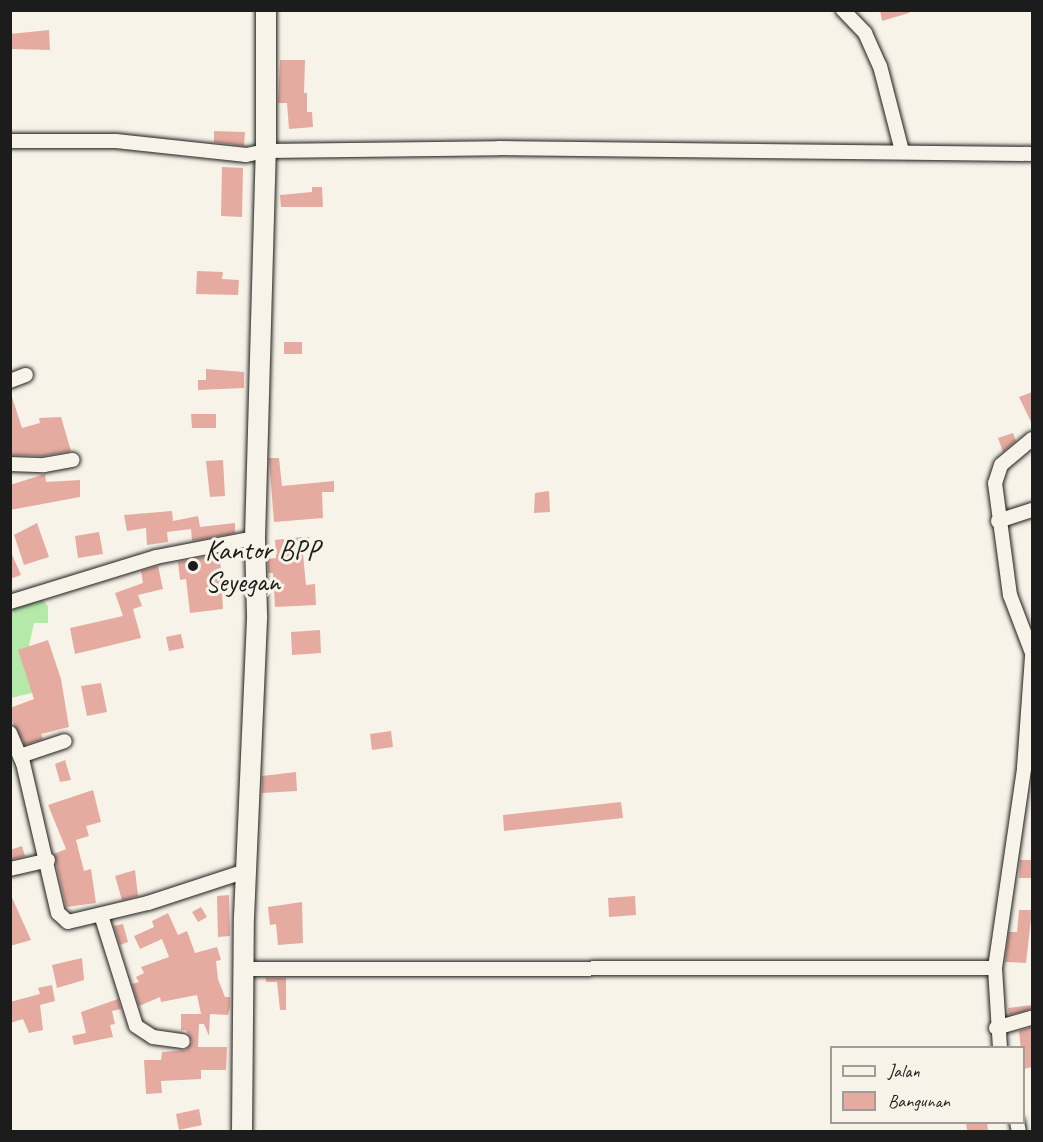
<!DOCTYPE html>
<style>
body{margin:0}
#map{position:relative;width:1043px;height:1142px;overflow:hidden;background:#f7f3e8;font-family:Caveat,sans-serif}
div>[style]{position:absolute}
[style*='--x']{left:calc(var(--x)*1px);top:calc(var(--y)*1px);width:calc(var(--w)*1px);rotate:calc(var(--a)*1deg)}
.green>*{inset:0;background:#b4e9aa}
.building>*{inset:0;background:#e5aba0}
.roads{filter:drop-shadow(0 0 2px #1c1c1c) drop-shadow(0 0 2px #1c1c1c)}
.minor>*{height:14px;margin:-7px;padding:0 7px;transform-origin:7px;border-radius:7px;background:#f7f3e8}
.secondary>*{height:20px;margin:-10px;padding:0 10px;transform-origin:10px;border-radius:10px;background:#f7f3e8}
.dots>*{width:16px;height:16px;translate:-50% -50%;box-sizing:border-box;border:3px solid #f7f3e8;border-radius:50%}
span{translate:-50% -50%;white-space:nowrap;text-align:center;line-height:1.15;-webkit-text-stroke:6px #f7f3e8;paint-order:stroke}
.poi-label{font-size:28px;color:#1c1c1c}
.left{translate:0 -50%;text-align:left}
.frame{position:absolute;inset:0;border:12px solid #1c1c1c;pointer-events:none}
.legend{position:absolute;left:830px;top:1046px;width:195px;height:78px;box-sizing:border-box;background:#f7f3e8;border:2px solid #9f9d96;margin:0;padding:8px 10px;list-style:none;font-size:18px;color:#1c1c1c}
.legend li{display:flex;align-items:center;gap:12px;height:30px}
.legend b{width:30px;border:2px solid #9f9d96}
</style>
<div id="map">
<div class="green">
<i style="clip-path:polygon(40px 597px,48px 606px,48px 623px,34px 623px,29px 646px,36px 692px,11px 698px,11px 606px)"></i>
</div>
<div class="building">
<i style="clip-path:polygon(880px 10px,909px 10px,909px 13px,882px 21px)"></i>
<i style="clip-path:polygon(49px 30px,50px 50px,10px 49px,10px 34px)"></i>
<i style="clip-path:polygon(280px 60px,305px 60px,304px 93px,307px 93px,307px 112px,312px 112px,313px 127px,289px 129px,287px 103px,278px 103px)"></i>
<i style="clip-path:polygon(214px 131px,245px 132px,244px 146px,214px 142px)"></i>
<i style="clip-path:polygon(222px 167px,243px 168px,242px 217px,221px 216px)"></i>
<i style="clip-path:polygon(312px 187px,322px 187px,323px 207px,281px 207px,280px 195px,312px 192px)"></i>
<i style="clip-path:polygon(197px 271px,223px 272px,222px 279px,239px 280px,238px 295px,196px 294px)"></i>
<i style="clip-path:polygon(284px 342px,302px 342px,302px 354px,284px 354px)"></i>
<i style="clip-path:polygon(206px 369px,244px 372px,244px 388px,198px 390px,198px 380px,206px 380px)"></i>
<i style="clip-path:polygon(1032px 392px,1032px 424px,1019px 397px)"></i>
<i style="clip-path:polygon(12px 397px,22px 428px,40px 423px,39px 418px,61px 417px,71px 451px,43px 456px,10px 455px)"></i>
<i style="clip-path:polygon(191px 414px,216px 414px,216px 428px,192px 428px)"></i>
<i style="clip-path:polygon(1013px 433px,1016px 441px,1003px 452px,998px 438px)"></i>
<i style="clip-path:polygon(269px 458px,279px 458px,282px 486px,334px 481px,334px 492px,322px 492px,323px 518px,274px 522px)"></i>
<i style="clip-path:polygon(223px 460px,225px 496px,210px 497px,206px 461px)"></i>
<i style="clip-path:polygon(45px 474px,46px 482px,80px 480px,80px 497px,10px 510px,10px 485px)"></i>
<i style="clip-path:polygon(549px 491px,550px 512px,534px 513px,535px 493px)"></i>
<i style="clip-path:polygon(172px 511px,173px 521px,198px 516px,200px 527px,235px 523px,235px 533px,192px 541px,191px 529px,167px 532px,168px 542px,147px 545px,146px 528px,127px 531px,124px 515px)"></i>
<i style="clip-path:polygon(37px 523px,49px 557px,24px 565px,14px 535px)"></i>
<i style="clip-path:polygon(99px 532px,103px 554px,78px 558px,75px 536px)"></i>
<i style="clip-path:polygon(302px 537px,309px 537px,310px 553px,303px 554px,306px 585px,315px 584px,316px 605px,275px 607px,273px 573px,268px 573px,268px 559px,276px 558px,275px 540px)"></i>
<i style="clip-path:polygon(10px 550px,21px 575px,10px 579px)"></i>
<i style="clip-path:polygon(220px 554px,223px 609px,190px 613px,186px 579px,180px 580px,178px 562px)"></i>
<i style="clip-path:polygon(158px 566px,163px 589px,138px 595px,142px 606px,133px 609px,141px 638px,75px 654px,70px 628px,123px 616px,115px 593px,143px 583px,141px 571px)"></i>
<i style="clip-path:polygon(320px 630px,321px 653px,292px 655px,291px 632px)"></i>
<i style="clip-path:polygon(181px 634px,184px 648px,169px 651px,166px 637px)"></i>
<i style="clip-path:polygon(48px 640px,61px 679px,69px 727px,41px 734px,43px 739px,25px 745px,10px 717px,10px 708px,34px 699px,18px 650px)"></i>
<i style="clip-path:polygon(101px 683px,107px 712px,87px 716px,81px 686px)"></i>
<i style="clip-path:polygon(391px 731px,393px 747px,372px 750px,370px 734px)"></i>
<i style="clip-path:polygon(65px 760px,71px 780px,60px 782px,55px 764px)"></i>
<i style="clip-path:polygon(296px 772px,297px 791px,262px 793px,262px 776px)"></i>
<i style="clip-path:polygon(93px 790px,101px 822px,86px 826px,89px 836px,76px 840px,84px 871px,91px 869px,96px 903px,66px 907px,54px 854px,66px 849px,48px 805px)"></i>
<i style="clip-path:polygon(621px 802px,623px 818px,504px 831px,503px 815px)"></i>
<i style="clip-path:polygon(22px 846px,25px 856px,10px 860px,10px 850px)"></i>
<i style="clip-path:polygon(1020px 860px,1032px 860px,1032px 878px,1019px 878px)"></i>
<i style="clip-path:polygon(135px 870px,138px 896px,122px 900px,115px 876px)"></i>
<i style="clip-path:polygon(10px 893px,31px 940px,10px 946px)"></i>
<i style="clip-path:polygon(229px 895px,230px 936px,218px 937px,217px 896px)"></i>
<i style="clip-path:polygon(635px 896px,636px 915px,609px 917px,608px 898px)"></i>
<i style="clip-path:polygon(302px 902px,303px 943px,278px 945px,276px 924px,270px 925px,268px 907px)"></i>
<i style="clip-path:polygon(201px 907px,207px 917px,198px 922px,192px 912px)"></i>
<i style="clip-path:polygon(1019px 910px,1032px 910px,1026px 963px,1005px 962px,1009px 932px,1017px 932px)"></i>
<i style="clip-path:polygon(168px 913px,178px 935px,187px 931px,195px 953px,217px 947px,221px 960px,216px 961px,218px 979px,225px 997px,230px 997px,230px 1007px,228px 1015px,210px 1014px,209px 1036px,204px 1024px,199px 1024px,198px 1047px,227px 1047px,226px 1070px,201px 1070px,201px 1079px,161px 1081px,162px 1093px,146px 1094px,144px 1060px,161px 1060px,162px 1052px,186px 1050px,192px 1042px,186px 1030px,181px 1030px,181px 1014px,201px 1014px,197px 995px,161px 1002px,160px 997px,139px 1006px,132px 984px,139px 982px,136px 977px,144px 973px,141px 967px,169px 957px,162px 939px,140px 949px,134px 936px,154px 927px,152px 921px)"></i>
<i style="clip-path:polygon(123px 924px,128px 942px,120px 945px,114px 926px)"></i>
<i style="clip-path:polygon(82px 958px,84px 980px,57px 988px,52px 965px)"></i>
<i style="clip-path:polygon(266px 978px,286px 978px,286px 1010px,280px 1010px,277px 982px,266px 982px)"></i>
<i style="clip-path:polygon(52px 985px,55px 1001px,40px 1005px,43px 1030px,29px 1033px,23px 1019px,10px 1023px,10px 1002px,40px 994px,38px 988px)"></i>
<i style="clip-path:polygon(118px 999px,121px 1009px,112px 1011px,115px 1024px,110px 1025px,113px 1037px,74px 1045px,72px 1036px,86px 1033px,81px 1012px)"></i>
<i style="clip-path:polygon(1032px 1005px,1032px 1009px,1009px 1015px,1008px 1008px)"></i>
<i style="clip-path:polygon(1032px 1027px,1032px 1067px,1023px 1069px,1019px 1031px)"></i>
<i style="clip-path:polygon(199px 1109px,202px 1125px,179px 1130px,176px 1114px)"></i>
<i style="clip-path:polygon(966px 1122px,987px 1122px,988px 1131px,967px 1131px)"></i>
</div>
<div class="roads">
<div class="minor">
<i style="--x:843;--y:10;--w:32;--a:46"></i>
<i style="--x:865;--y:33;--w:36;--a:66"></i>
<i style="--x:880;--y:66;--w:88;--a:75.5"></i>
<i style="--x:10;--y:141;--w:106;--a:0"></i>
<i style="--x:116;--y:141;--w:131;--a:6.1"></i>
<i style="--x:246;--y:155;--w:20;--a:-11"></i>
<i style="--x:266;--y:151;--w:233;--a:-0.7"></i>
<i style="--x:499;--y:148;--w:533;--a:0.64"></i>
<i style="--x:10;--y:381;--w:17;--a:-21"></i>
<i style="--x:1032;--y:439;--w:40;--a:140"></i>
<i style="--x:1001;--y:465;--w:19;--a:108"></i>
<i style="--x:995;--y:483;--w:113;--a:82.4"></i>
<i style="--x:1010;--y:595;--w:62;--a:69.2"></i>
<i style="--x:10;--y:464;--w:34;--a:2"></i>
<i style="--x:44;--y:465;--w:29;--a:-10"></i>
<i style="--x:998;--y:521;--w:36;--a:-18"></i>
<i style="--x:10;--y:602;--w:153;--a:-17.1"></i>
<i style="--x:156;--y:557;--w:101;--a:-10.9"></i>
<i style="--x:10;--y:733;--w:33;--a:67"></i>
<i style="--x:23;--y:763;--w:154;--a:76.9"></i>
<i style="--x:58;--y:913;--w:13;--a:42"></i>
<i style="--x:68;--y:922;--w:82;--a:-13.4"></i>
<i style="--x:148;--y:903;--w:103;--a:-18.1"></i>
<i style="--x:20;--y:756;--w:47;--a:-18.4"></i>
<i style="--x:10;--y:869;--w:39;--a:-13"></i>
<i style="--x:101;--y:915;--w:116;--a:72.5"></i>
<i style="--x:136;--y:1026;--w:20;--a:33"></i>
<i style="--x:153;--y:1037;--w:30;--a:8"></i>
<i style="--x:243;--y:969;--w:752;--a:-0.08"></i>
<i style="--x:996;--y:1028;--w:37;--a:-16"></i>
<i style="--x:1000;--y:1048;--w:80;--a:-93.6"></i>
<i style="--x:995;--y:968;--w:202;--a:-81.7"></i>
<i style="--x:1024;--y:768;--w:112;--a:-85.9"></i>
<i style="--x:1017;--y:1122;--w:10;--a:79"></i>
</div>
<div class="secondary">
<i style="--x:242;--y:1132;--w:215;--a:-89.5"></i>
<i style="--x:244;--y:917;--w:302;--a:-87.5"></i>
<i style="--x:257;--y:615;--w:77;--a:-91.5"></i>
<i style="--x:255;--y:538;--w:387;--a:-88.4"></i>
<i style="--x:266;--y:151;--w:141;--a:-90"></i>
</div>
</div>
<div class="dots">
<i style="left:193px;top:566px;background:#1c1c1c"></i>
</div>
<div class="poi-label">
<span class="left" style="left:205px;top:566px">Kantor BPP<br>Seyegan</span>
</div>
<div class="frame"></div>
<ul class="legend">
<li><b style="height:8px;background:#f7f3e8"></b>Jalan</li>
<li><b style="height:16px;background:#e5aba0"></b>Bangunan</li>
</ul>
</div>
